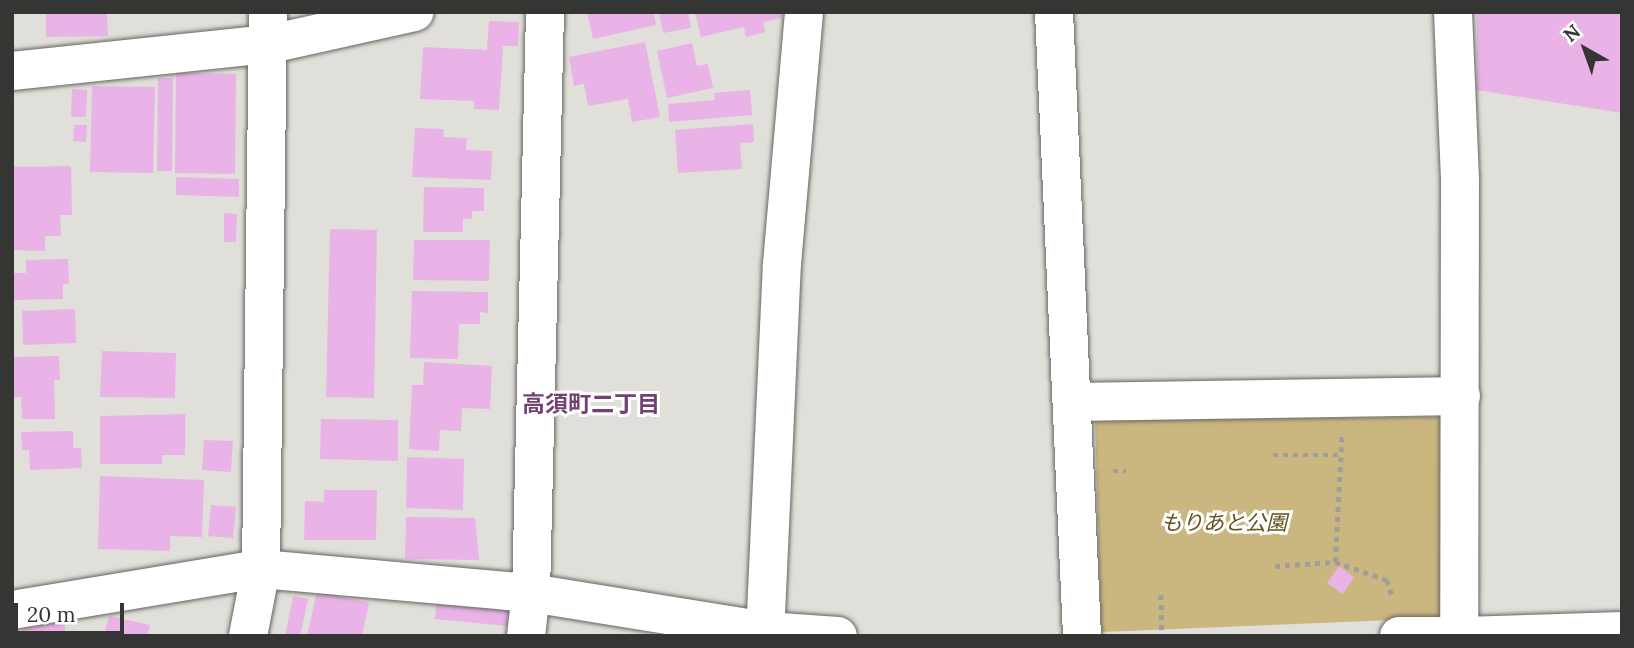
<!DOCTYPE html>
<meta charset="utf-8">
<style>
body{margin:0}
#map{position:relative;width:1634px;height:648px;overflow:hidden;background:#e0dfd9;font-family:Lora,"Noto Sans JP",serif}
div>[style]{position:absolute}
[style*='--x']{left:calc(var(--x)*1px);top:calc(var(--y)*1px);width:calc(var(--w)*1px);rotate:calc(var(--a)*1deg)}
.green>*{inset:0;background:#cab67f}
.building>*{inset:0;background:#eab3e7}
.path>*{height:4.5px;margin-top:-2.25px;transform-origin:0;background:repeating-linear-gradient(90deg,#9f9e9a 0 5px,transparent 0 10px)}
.roads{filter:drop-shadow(0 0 2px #666560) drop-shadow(0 0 2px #666560)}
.minor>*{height:38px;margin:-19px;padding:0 19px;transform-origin:19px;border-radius:19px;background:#fff}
span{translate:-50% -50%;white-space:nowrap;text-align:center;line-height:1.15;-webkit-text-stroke:6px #fff;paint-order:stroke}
.park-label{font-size:21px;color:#64521d;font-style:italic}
.neighbourhood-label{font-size:23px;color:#744173;font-weight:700}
.frame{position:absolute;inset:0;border:14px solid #353533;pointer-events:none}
.north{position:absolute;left:1550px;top:14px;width:70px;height:70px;-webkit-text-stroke:5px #fff;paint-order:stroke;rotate:320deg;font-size:19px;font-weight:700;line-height:28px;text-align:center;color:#353533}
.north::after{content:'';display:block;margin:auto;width:24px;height:32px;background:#353533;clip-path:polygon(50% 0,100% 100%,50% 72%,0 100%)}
.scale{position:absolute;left:14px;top:603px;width:110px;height:32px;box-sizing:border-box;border:4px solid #353533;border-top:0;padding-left:9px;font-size:21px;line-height:24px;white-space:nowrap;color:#353533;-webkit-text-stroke:5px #fff;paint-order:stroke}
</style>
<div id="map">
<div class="green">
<i style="clip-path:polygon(1440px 417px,1442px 618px,1101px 632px,1095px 420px)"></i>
</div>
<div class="building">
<i style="clip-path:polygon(46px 12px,107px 12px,108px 36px,46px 37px)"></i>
<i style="clip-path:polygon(587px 12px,654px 12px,656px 25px,593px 39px)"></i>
<i style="clip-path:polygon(659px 12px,688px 12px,691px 28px,663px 33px)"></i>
<i style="clip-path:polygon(695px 12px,781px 12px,782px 18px,763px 22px,765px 32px,746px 37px,744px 27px,701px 37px)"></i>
<i style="clip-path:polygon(1477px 12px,1622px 12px,1622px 113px,1477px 90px)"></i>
<i style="clip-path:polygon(489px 21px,519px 22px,518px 46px,503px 46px,499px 110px,474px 109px,474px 101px,420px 99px,423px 47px,487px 50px)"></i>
<i style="clip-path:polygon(645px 42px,660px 117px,632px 122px,628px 99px,588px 106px,584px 84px,574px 86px,569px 57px)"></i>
<i style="clip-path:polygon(692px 43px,697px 66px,708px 64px,713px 88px,667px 98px,657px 51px)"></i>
<i style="clip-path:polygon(176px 73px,236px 74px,235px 174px,175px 173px)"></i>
<i style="clip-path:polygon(158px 78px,173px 78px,172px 171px,157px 171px)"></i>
<i style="clip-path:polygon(92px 86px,155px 87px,153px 173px,90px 172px)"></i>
<i style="clip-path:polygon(72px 89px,87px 90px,86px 117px,71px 117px)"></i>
<i style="clip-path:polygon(750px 90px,752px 115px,669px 122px,668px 104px,715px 100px,714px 93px)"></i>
<i style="clip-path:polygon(753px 124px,754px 142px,740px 143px,742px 169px,678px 173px,675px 130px)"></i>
<i style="clip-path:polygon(74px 125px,87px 125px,86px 142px,73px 141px)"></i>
<i style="clip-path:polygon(415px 128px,444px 129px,443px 137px,467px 138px,466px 150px,492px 151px,491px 180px,412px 177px)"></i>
<i style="clip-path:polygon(71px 166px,72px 215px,60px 215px,61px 236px,45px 236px,45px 251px,12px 250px,12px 167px)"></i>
<i style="clip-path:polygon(176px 177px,239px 179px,239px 197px,176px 195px)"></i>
<i style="clip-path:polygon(424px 187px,484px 188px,484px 211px,472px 211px,472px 219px,463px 218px,463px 232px,423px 232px)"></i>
<i style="clip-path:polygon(224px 213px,237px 214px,236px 242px,224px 242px)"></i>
<i style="clip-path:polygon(330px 229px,377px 230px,374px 398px,326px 397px)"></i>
<i style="clip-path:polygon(414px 240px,490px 240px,489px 281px,413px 280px)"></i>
<i style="clip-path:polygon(68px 259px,69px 284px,63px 284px,63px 299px,12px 300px,12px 273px,26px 273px,26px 260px)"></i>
<i style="clip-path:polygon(412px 291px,488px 292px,488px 313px,480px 312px,480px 324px,459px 324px,458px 359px,410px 358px)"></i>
<i style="clip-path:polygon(75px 309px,76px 343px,23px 345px,22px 311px)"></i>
<i style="clip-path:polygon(102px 351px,176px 353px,175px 398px,100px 397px)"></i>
<i style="clip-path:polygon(59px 356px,60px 380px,54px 380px,55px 419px,22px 419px,21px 397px,12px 397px,12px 357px)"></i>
<i style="clip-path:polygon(424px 362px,492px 366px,490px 409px,462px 408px,461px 431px,440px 430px,439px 451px,409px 449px,412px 385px,423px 385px)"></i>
<i style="clip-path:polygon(185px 414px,185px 455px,162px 455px,162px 464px,100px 464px,100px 416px)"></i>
<i style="clip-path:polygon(321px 419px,398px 420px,398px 461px,320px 459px)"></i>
<i style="clip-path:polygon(73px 431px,73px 448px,81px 448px,82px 468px,30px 470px,29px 450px,22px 450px,21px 432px)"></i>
<i style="clip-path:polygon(204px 440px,233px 441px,231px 472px,202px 470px)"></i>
<i style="clip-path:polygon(407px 457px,464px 459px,463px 510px,406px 508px)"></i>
<i style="clip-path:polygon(100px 476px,204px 480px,202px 537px,170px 536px,170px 551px,98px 549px)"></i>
<i style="clip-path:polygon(324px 490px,377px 490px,376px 540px,304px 540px,305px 501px,324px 502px)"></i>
<i style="clip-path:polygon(211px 505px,236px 507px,233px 538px,208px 536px)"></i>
<i style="clip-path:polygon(406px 517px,475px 518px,479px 560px,405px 559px)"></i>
<i style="clip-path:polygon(1339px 566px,1354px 577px,1343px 594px,1327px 583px)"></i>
<i style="clip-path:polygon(317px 591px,369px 603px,362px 636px,307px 636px)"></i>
<i style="clip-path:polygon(293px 596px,308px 599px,300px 636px,285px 636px)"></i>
<i style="clip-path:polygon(437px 596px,509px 603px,507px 626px,435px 619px)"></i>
<i style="clip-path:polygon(109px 616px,150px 625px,147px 636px,104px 636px)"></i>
<i style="clip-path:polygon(64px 621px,66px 636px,22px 636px,21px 629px)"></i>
</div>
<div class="path">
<i style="--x:1273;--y:455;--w:68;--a:0"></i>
<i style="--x:1113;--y:471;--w:13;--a:0"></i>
<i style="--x:1335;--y:562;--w:129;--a:-86.9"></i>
<i style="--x:1275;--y:566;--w:60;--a:-3.8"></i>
<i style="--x:1335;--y:562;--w:55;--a:19.1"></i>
<i style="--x:1387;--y:580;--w:19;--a:72"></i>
<i style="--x:1161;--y:595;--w:41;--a:88.6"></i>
</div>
<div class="roads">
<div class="minor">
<i style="--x:1054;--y:12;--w:625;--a:87.43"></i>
<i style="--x:1453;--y:12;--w:167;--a:87.6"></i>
<i style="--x:1460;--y:179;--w:457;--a:90.1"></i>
<i style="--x:12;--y:71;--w:259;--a:-6"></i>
<i style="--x:270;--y:44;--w:148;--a:-12.5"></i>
<i style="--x:1075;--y:402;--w:386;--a:-0.9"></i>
<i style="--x:12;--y:610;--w:252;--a:-9.4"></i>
<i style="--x:261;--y:569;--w:271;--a:5.1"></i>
<i style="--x:531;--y:593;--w:238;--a:9.2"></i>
<i style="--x:766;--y:631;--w:72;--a:4"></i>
<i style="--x:248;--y:636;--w:68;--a:-79"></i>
<i style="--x:261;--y:569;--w:557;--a:-89.28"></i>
<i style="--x:526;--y:636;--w:43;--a:-83.4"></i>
<i style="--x:531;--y:593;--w:581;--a:-88.62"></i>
<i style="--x:765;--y:636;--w:372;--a:-87.4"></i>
<i style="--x:782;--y:264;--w:253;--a:-85"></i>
<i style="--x:1399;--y:636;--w:49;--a:0"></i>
<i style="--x:1464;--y:636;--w:158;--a:-1.8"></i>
</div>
</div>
<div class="park-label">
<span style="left:1224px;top:523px">もりあと公園</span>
</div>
<div class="neighbourhood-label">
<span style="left:591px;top:404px">高須町二丁目</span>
</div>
<div class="frame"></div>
<div class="north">N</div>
<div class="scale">20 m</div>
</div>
